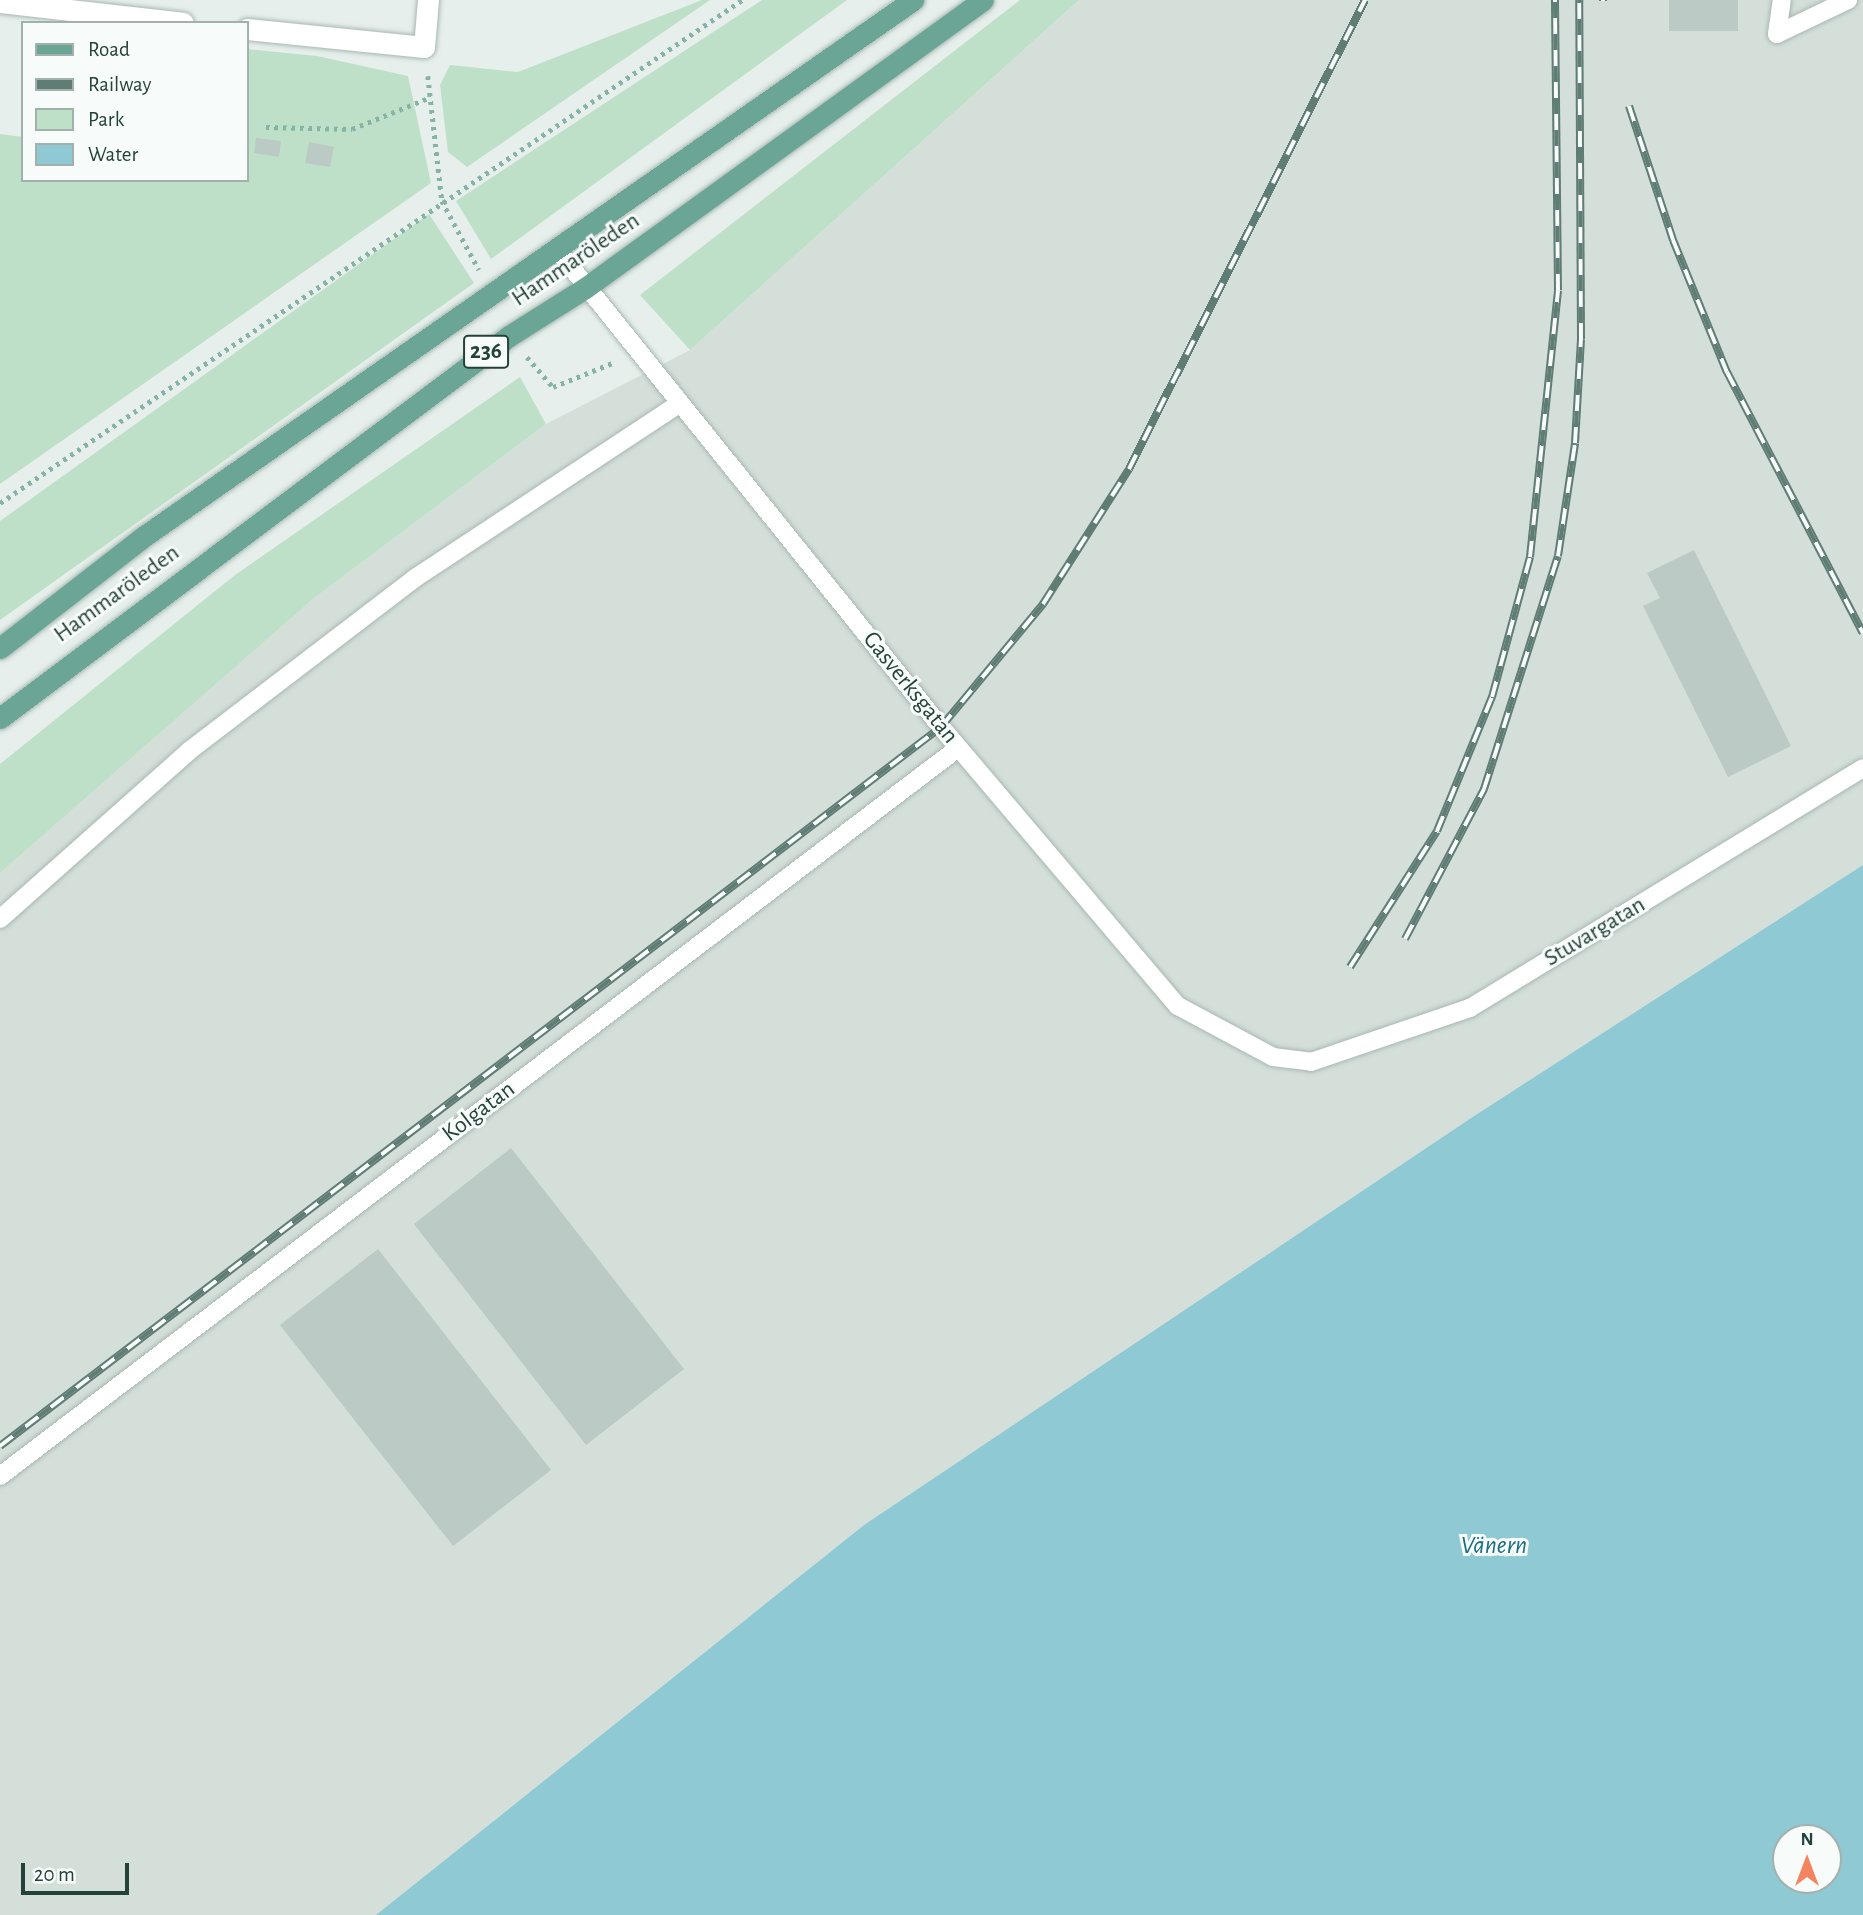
<!DOCTYPE html>
<meta charset="utf-8">
<style>
body{margin:0}
#map{position:relative;width:1863px;height:1915px;overflow:hidden;background:#e6efeb;font-family:"Alegreya Sans",sans-serif}
div>[style]{position:absolute}
[style*='--x']{left:calc(var(--x)*1px);top:calc(var(--y)*1px);width:calc(var(--w)*1px);rotate:calc(var(--a)*1deg)}
.built>*{inset:0;background:#d4dfda}
.green>*{inset:0;background:#bfe0c8}
.water>*{inset:0;background:#8ec9d4}
.building>*{inset:0;background:#bbcac4}
.path>*{height:4.5px;margin-top:-2.25px;transform-origin:0;background:repeating-linear-gradient(90deg,#86b3a5 0 3.5px,transparent 0 8.5px)}
.roads{filter:drop-shadow(0 0 2px #a8b8b2) drop-shadow(0 0 2px #a8b8b2)}
.lane>*{height:18px;margin:-9px;padding:0 9px;transform-origin:9px;border-radius:9px;background:#fff}
.street>*{height:21px;margin:-10.5px;padding:0 10.5px;transform-origin:10.5px;border-radius:10.5px;background:#fff}
.primary>*{height:21px;margin:-10.5px;padding:0 10.5px;transform-origin:10.5px;border-radius:10.5px;background:#6aa596}
.rail>*{height:8px;margin-top:-4px;transform-origin:0;background:repeating-linear-gradient(90deg,#f7fbf9 0 16px,#5f7d75 0 32px);box-sizing:border-box;border-block:2px solid #5f7d75}
span{translate:-50% -50%;white-space:nowrap;text-align:center;line-height:1.15;-webkit-text-stroke:6px #f7fbf9;paint-order:stroke}
.shield-label span{padding:2px 5px;background:#f7fbf9;border:2px solid;border-radius:5px;-webkit-text-stroke-width:0}
.shield-label{font-size:23px;color:#24423a;font-weight:700}
.street-label{font-size:24px;color:#24423a}
.water-label{font-size:26px;color:#1c6f80;font-style:italic}
.legend{position:absolute;left:21px;top:21px;width:228px;height:161px;box-sizing:border-box;background:#f7fbf9;border:2px solid #a3b1ad;margin:0;padding:9px 12px;list-style:none;font-size:21px;color:#24423a}
.legend li{display:flex;align-items:center;gap:14px;height:35px}
.legend b{width:35px;border:2px solid #a3b1ad}
.north{position:absolute;left:1772px;top:1824px;width:70px;height:70px;box-sizing:border-box;background:#f7fbf9;border:2px solid #a3b1ad;border-radius:50%;rotate:0deg;font-size:19px;font-weight:700;line-height:28px;text-align:center;color:#24423a}
.north::after{content:'';display:block;margin:auto;width:24px;height:32px;background:#f4845f;clip-path:polygon(50% 0,100% 100%,50% 72%,0 100%)}
.scale{position:absolute;left:21px;top:1863px;width:108px;height:32px;box-sizing:border-box;border:4px solid #24423a;border-top:0;padding-left:9px;font-size:21px;line-height:24px;white-space:nowrap;color:#24423a;-webkit-text-stroke:5px #f7fbf9;paint-order:stroke}
</style>
<div id="map">
<div class="built">
<i style="clip-path:polygon(1079px 0,1863px 0,1863px 865px,1468px 1120px,864px 1525px,376px 1915px,0 1915px,0 873px,313px 599px,546px 424px,690px 350px)"></i>
</div>
<div class="green">
<i style="clip-path:polygon(702px 0,710px 0,467px 167px,448px 152px,440px 85px,450px 65px,518px 72px)"></i>
<i style="clip-path:polygon(762px 0,847px 0,491px 259px,456px 201px)"></i>
<i style="clip-path:polygon(1020px 0,1079px 0,690px 350px,640px 295px)"></i>
<i style="clip-path:polygon(247px 49px,317px 56px,408px 76px,431px 183px,0 484px,0 134px,23px 137px,23px 180px,247px 180px)"></i>
<i style="clip-path:polygon(429px 214px,474px 283px,0 620px,0 521px)"></i>
<i style="clip-path:polygon(520px 377px,546px 424px,313px 599px,0 873px,0 764px,235px 575px)"></i>
</div>
<div class="water">
<i style="clip-path:polygon(evenodd,1863px 865px,1863px 1915px,376px 1915px,864px 1525px,1468px 1120px,1863px 865px,1786px 1838px,1828px 1838px,1828px 1880px,1786px 1880px,1786px 1838px)"></i>
</div>
<div class="building">
<i style="clip-path:polygon(1669px 0,1738px 0,1738px 31px,1669px 31px)"></i>
<i style="clip-path:polygon(256px 138px,281px 141px,279px 157px,254px 153px)"></i>
<i style="clip-path:polygon(309px 142px,334px 147px,330px 167px,305px 163px)"></i>
<i style="clip-path:polygon(1694px 550px,1791px 746px,1728px 777px,1643px 606px,1660px 598px,1647px 573px)"></i>
<i style="clip-path:polygon(511px 1148px,684px 1369px,586px 1445px,414px 1224px)"></i>
<i style="clip-path:polygon(378px 1249px,551px 1470px,453px 1546px,280px 1325px)"></i>
</div>
<div class="path">
<i style="--x:428;--y:76;--w:126;--a:83.6"></i>
<i style="--x:442;--y:201;--w:78;--a:61.8"></i>
<i style="--x:266;--y:127;--w:86;--a:1.3"></i>
<i style="--x:352;--y:129;--w:85;--a:-22.1"></i>
<i style="--x:527;--y:357;--w:40;--a:49"></i>
<i style="--x:553;--y:387;--w:67;--a:-22"></i>
<i style="--x:0;--y:503;--w:896;--a:-34.13"></i>
</div>
<div class="roads">
<div class="lane">
<i style="--x:1777;--y:34;--w:79;--a:-25.6"></i>
<i style="--x:1777;--y:34;--w:34;--a:-82"></i>
<i style="--x:558;--y:251;--w:611;--a:51.18"></i>
<i style="--x:941;--y:727;--w:366;--a:49.7"></i>
<i style="--x:1178;--y:1006;--w:108;--a:28.2"></i>
<i style="--x:1273;--y:1057;--w:38;--a:7"></i>
<i style="--x:1311;--y:1062;--w:168;--a:-18.8"></i>
<i style="--x:1470;--y:1008;--w:460;--a:-31.4"></i>
<i style="--x:0;--y:919;--w:253;--a:-41.6"></i>
<i style="--x:189;--y:751;--w:285;--a:-37.4"></i>
<i style="--x:415;--y:578;--w:316;--a:-33.4"></i>
<i style="--x:0;--y:1476;--w:1203;--a:-37.23"></i>
</div>
<div class="street">
<i style="--x:0;--y:2;--w:184;--a:6.5"></i>
<i style="--x:247;--y:29;--w:178;--a:5.8"></i>
<i style="--x:424;--y:47;--w:47;--a:-85.1"></i>
</div>
<div class="primary">
<i style="--x:0;--y:648;--w:181;--a:-37.8"></i>
<i style="--x:143;--y:537;--w:939;--a:-34.89"></i>
<i style="--x:0;--y:718;--w:636;--a:-36.89"></i>
<i style="--x:509;--y:336;--w:90;--a:-32.3"></i>
<i style="--x:585;--y:288;--w:491;--a:-35.9"></i>
</div>
</div>
<div class="rail">
<i style="--x:1603;--y:0;--w:1;--a:90"></i>
<i style="--x:1629;--y:106;--w:141;--a:71.8"></i>
<i style="--x:1673;--y:240;--w:143;--a:67.8"></i>
<i style="--x:1727;--y:372;--w:294;--a:62.5"></i>
<i style="--x:1405;--y:939;--w:170;--a:-62.2"></i>
<i style="--x:1484;--y:789;--w:244;--a:-72.4"></i>
<i style="--x:1558;--y:556;--w:114;--a:-81.4"></i>
<i style="--x:1575;--y:443;--w:104;--a:-86.7"></i>
<i style="--x:1581;--y:339;--w:339;--a:-90.3"></i>
<i style="--x:1350;--y:967;--w:161;--a:-57.4"></i>
<i style="--x:1437;--y:831;--w:145;--a:-67.7"></i>
<i style="--x:1492;--y:697;--w:145;--a:-74.8"></i>
<i style="--x:1530;--y:557;--w:268;--a:-84"></i>
<i style="--x:1558;--y:290;--w:290;--a:-90.6"></i>
<i style="--x:0;--y:1446;--w:1184;--a:-37.38"></i>
<i style="--x:941;--y:727;--w:160;--a:-50.3"></i>
<i style="--x:1043;--y:604;--w:160;--a:-57.5"></i>
<i style="--x:1129;--y:469;--w:525;--a:-63.29"></i>
</div>
<div class="shield-label">
<span style="left:486px;top:352px">236</span>
</div>
<div class="street-label">
<span style="left:576px;top:260px;rotate:-34deg">Hammaröleden</span>
<span style="left:117px;top:594px;rotate:-36deg">Hammaröleden</span>
<span style="left:910px;top:688px;rotate:51deg">Gasverksgatan</span>
<span style="left:1595px;top:932px;rotate:-31deg">Stuvargatan</span>
<span style="left:479px;top:1112px;rotate:-37deg">Kolgatan</span>
</div>
<div class="water-label">
<span style="left:1494px;top:1546px">Vänern</span>
</div>
<ul class="legend">
<li><b style="height:9px;background:#6aa596"></b>Road</li>
<li><b style="height:9px;background:#5f7d75"></b>Railway</li>
<li><b style="height:19px;background:#bfe0c8"></b>Park</li>
<li><b style="height:19px;background:#8ec9d4"></b>Water</li>
</ul>
<div class="north">N</div>
<div class="scale">20 m</div>
</div>
